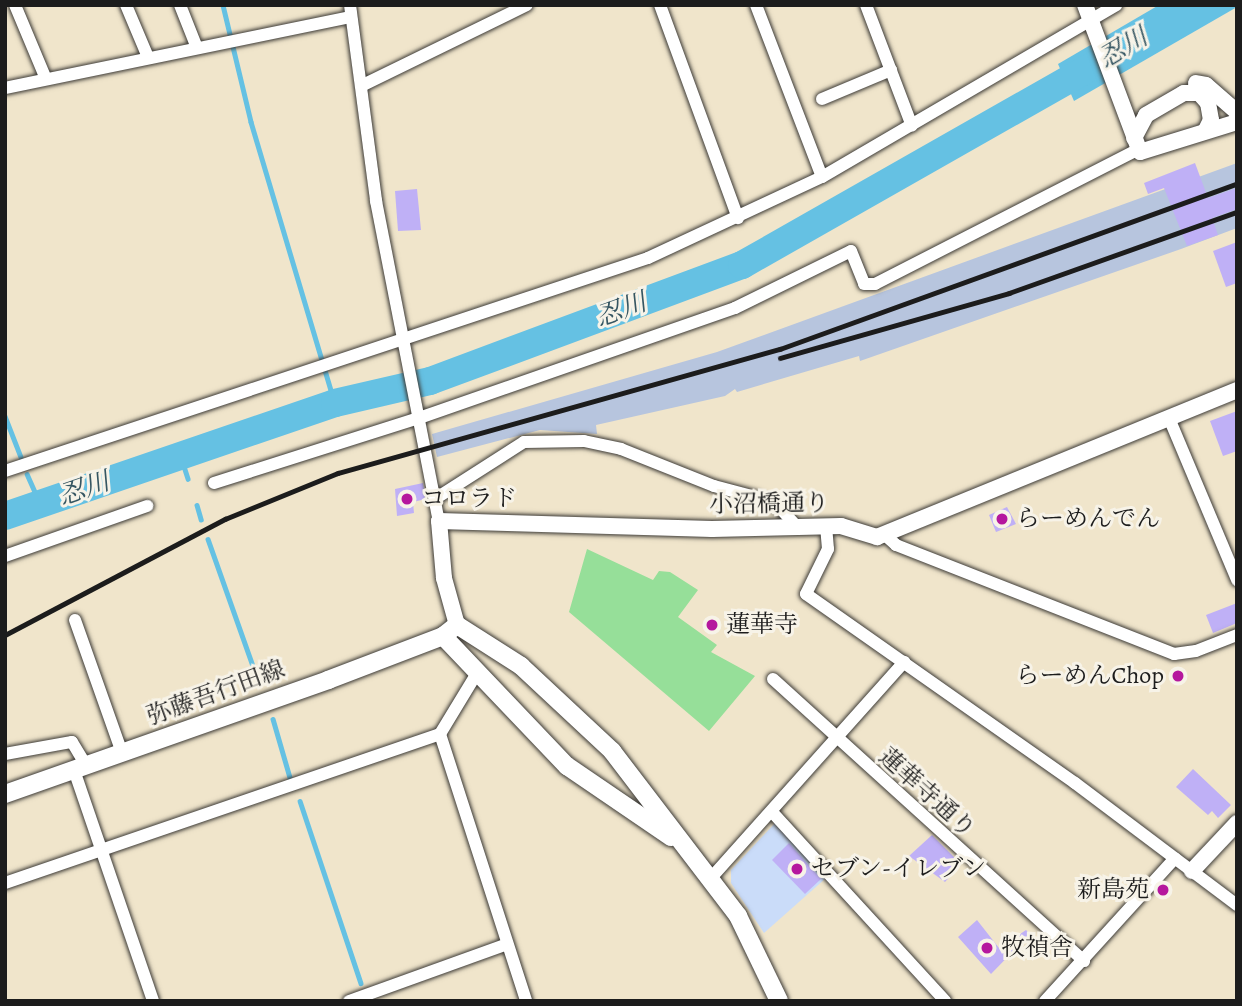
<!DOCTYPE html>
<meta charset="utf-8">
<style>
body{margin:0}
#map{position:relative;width:1242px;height:1006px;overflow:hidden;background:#f0e5cb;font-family:Alegreya,"Noto Serif JP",serif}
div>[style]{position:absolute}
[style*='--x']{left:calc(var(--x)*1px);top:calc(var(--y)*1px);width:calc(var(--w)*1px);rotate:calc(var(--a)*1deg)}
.built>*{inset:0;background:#cadcf9}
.industrial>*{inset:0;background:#b7c5de}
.green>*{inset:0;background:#96df99}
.water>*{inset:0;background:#65c1e3}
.stream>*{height:4.5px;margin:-2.25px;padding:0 2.25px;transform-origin:2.25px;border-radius:2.25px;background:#65c1e3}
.river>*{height:28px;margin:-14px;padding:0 14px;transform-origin:14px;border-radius:14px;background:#65c1e3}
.building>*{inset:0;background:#bfb0f6}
.roads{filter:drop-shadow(0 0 2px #3c3a36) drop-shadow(0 0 2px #3c3a36)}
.minor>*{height:12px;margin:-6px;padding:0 6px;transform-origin:6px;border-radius:6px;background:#fff}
.tertiary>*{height:16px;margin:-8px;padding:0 8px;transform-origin:8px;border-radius:8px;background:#fff}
.secondary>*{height:18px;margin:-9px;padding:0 9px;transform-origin:9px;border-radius:9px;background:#fff}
.rail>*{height:4.5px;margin:-2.25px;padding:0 2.25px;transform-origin:2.25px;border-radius:2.25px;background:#1c1c1c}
.dots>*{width:19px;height:19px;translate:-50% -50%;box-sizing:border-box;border:4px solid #f7f3e8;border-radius:50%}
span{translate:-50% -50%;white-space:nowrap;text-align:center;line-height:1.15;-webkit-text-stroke:6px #f7f3e8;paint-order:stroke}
.poi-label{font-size:24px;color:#1c1c1c}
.left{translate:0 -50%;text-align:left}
.right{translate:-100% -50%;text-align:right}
.street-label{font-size:24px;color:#1c1c1c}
.water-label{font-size:26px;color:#365662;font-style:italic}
.frame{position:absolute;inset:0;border:7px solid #1c1c1c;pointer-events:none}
</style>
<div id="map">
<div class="built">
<i style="clip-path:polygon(775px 823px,826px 878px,764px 933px,731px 883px,731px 870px)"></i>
</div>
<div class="industrial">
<i style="clip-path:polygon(1237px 163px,1237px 228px,1181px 249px,860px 361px,859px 356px,737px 392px,735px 389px,725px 396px,596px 425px,597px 434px,540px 430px,437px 457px,432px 434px,717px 352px)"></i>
</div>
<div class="green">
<i style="clip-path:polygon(587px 549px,653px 580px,659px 571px,670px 572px,698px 590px,678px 617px,717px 645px,711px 652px,755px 676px,709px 731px,569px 612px)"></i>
</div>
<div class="water">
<i style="clip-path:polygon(1159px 5px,1237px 7px,1074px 101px,1058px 64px)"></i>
</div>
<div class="stream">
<i style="--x:223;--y:5;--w:120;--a:76.5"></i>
<i style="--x:251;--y:122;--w:293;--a:73.4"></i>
<i style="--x:5;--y:416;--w:44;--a:68.7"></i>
<i style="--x:180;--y:454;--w:26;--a:72"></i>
<i style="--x:27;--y:474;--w:32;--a:66"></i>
<i style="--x:197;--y:505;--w:15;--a:74"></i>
<i style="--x:208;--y:539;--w:153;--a:70.5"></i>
<i style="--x:273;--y:719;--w:65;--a:73.8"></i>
<i style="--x:300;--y:801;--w:192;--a:71.5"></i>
</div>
<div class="river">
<i style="--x:5;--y:516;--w:349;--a:-18.9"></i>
<i style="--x:335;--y:403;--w:98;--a:-13"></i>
<i style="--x:430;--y:381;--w:333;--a:-20.4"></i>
<i style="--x:742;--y:265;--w:408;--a:-29.6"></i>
</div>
<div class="building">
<i style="clip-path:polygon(1195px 163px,1208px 198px,1237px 188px,1237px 209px,1212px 218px,1218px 235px,1187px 246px,1164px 188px,1148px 194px,1144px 183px)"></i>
<i style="clip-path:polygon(417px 189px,421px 230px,398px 231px,395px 191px)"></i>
<i style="clip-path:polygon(1237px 242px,1237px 283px,1226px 287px,1213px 251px)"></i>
<i style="clip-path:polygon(1237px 411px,1237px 451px,1223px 456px,1210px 421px)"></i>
<i style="clip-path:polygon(423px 483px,426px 499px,413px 502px,414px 513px,397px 516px,395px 489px)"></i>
<i style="clip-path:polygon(1007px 507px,1016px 524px,996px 532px,989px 515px)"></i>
<i style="clip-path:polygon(1237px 603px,1237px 623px,1213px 633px,1206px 615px)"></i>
<i style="clip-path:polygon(1193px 769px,1231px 805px,1218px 818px,1212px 811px,1208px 815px,1176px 787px)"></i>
<i style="clip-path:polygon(932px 835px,961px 864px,945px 882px,909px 856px)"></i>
<i style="clip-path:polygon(789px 843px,821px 879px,805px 894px,772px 860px)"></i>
<i style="clip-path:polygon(977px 920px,999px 948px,1026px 930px,1030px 934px,991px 974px,958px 937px)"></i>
</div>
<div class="roads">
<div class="minor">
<i style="--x:15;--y:5;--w:80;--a:67.3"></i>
<i style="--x:126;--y:5;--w:56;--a:67.1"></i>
<i style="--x:180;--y:5;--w:46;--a:68.4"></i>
<i style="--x:350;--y:5;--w:198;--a:82.4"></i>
<i style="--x:376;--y:201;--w:326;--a:78.9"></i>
<i style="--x:660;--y:5;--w:227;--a:69.9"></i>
<i style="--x:756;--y:5;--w:184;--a:69"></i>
<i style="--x:866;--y:5;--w:129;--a:69.2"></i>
<i style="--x:363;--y:85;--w:182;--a:-26"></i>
<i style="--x:5;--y:88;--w:352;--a:-11.6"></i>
<i style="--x:822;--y:99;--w:75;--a:-22.8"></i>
<i style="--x:1169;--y:418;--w:176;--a:67.2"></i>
<i style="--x:5;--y:471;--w:677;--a:-18.33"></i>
<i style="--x:648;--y:258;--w:192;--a:-25"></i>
<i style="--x:822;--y:177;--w:341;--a:-30.3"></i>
<i style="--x:214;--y:483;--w:218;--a:-17.6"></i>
<i style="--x:422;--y:417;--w:331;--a:-19.2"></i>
<i style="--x:735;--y:308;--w:129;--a:-26.2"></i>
<i style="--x:851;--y:251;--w:35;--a:68"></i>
<i style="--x:864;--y:284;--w:11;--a:0"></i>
<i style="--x:875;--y:284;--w:294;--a:-27.1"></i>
<i style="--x:438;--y:497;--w:102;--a:-32.6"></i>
<i style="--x:524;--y:442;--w:60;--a:-1"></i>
<i style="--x:584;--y:441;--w:38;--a:12"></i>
<i style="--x:621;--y:449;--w:100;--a:21.7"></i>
<i style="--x:714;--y:486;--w:42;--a:15"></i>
<i style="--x:755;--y:497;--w:27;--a:24"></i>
<i style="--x:780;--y:508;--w:27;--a:48"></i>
<i style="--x:826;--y:526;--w:23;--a:85"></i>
<i style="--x:828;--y:549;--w:50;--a:116.1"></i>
<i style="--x:806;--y:594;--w:329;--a:35.1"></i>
<i style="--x:1075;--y:783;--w:203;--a:37"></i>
<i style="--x:885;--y:535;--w:15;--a:42"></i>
<i style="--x:896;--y:545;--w:299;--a:21.4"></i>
<i style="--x:1174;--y:654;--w:22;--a:-8"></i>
<i style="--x:1196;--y:651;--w:44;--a:-21.3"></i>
<i style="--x:5;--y:556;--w:151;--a:-19.4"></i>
<i style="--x:75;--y:620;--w:141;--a:70.5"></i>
<i style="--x:477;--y:673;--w:71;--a:121.2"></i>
<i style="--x:440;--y:734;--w:281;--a:72.1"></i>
<i style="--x:773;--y:679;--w:420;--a:42.2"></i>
<i style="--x:5;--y:754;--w:68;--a:-10.2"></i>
<i style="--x:72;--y:742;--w:27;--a:59"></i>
<i style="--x:74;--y:770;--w:244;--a:71.1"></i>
<i style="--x:773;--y:813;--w:255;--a:47.5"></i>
<i style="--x:711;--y:878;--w:290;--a:-48.2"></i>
<i style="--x:5;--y:883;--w:460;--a:-18.9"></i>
<i style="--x:349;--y:1001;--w:168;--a:-19.8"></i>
<i style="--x:1045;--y:1001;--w:193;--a:-47.7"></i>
</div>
<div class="tertiary">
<i style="--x:1085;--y:5;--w:157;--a:69.5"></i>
<i style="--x:1140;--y:152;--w:102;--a:-17.2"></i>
<i style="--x:1196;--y:83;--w:10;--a:11"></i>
<i style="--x:1206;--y:85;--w:41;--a:41.1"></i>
<i style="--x:1134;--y:138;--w:26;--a:-62"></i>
<i style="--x:1146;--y:115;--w:44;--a:-30.1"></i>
<i style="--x:1184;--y:93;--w:15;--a:0"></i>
<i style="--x:1199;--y:93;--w:13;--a:48"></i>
<i style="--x:1208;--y:103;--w:17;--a:80"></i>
<i style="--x:1211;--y:120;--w:11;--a:117"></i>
<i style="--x:457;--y:625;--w:49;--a:-105.5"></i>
<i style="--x:444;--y:578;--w:57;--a:-95"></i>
<i style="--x:439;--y:521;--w:273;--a:1.7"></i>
<i style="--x:712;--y:529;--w:129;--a:-1.3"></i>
<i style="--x:841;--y:526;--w:38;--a:17"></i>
<i style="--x:877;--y:537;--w:389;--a:-22.2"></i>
<i style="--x:1192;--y:871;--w:66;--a:-46.8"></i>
</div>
<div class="secondary">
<i style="--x:443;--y:636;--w:180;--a:46.4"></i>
<i style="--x:567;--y:766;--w:126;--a:34.3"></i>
<i style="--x:5;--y:794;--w:343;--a:-19.4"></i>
<i style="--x:328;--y:680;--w:123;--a:-20.9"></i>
<i style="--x:443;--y:636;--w:18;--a:-38"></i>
<i style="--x:457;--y:625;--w:76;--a:32.6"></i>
<i style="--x:521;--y:666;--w:125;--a:43"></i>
<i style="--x:612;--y:751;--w:208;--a:52.6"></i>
<i style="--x:738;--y:916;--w:94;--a:64.2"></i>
</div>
</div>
<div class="rail">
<i style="--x:780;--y:358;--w:238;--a:-15.8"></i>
<i style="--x:1009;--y:293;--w:242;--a:-19.6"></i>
<i style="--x:5;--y:635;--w:249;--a:-27.8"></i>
<i style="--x:225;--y:519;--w:122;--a:-22.2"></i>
<i style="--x:338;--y:473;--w:459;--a:-15.7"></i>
<i style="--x:780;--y:349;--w:486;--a:-19.9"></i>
</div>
<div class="dots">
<i style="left:407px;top:499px;background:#b5179e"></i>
<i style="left:1002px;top:519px;background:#b5179e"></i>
<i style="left:712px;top:625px;background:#b5179e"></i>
<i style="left:1178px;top:676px;background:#b5179e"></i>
<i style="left:797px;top:869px;background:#b5179e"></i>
<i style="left:1163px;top:890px;background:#b5179e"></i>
<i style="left:987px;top:948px;background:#b5179e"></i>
</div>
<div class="poi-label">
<span class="left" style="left:421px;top:499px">コロラド</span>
<span class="left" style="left:1016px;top:519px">らーめんでん</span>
<span class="left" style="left:726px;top:625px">蓮華寺</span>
<span class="right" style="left:1164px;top:676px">らーめんChop</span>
<span class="left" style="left:811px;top:869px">セブン-イレブン</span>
<span class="right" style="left:1149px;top:890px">新島苑</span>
<span class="left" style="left:1001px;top:948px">牧禎舎</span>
</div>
<div class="street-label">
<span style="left:769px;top:504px;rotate:-1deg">小沼橋通り</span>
<span style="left:216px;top:693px;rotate:-20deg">弥藤吾行田線</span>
<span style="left:927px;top:793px;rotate:42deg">蓮華寺通り</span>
</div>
<div class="water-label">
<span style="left:1123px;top:48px;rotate:-31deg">忍川</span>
<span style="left:621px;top:310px;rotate:-20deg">忍川</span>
<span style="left:84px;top:489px;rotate:-19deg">忍川</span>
</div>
<div class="frame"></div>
</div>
